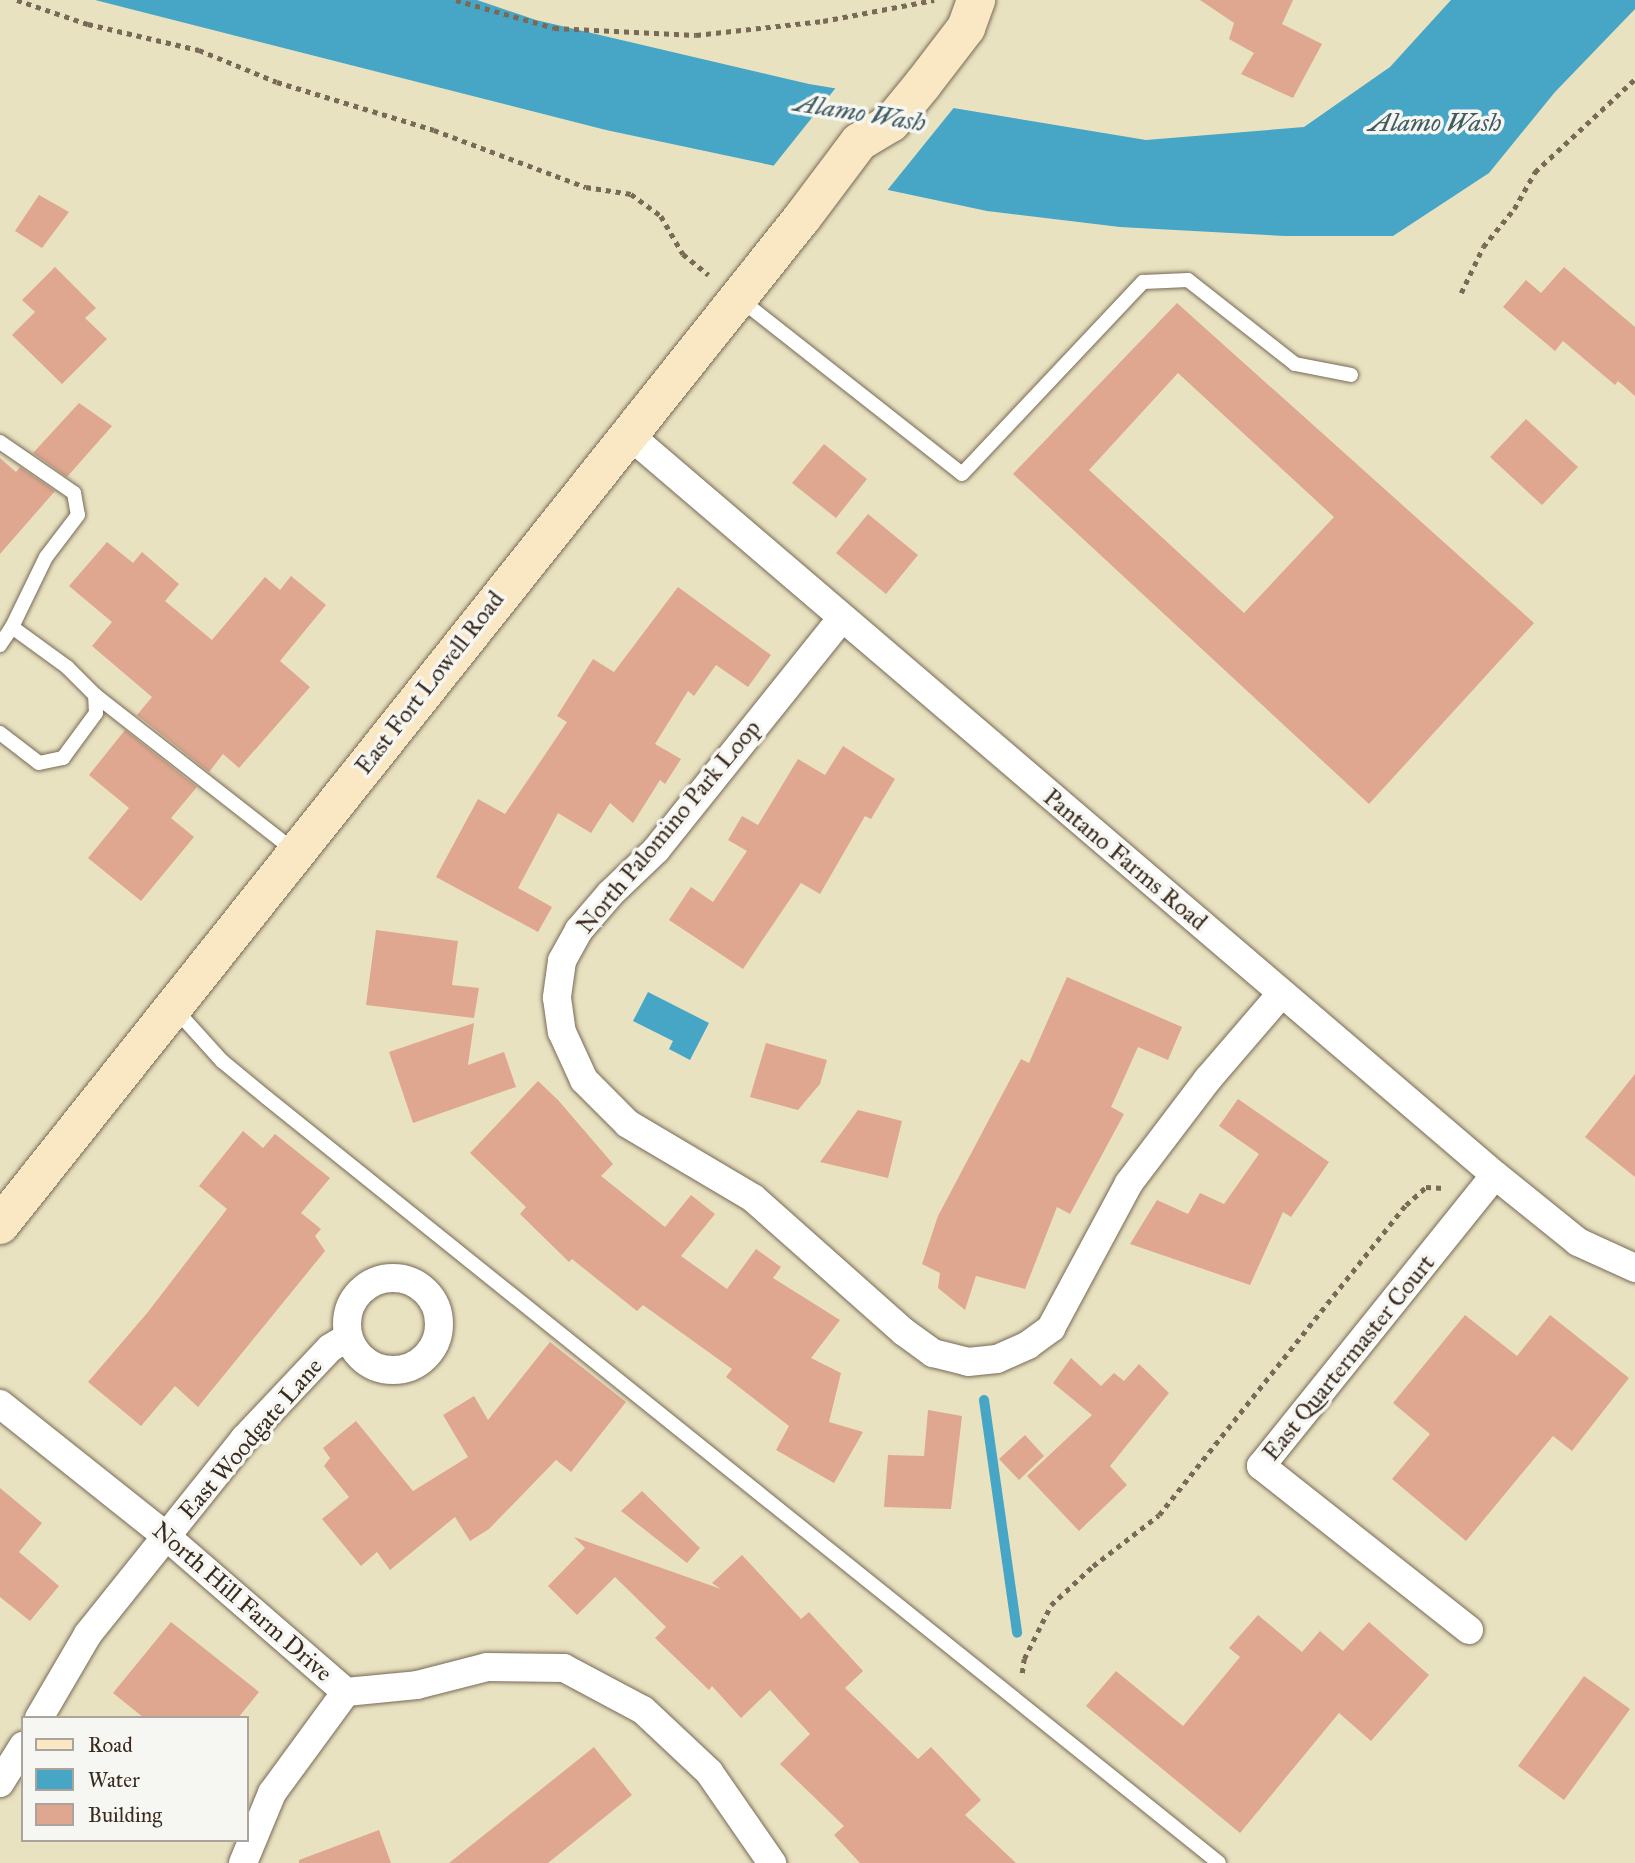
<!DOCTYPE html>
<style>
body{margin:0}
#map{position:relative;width:1635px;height:1863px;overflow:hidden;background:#e9e2c1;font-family:"IM FELL Great Primer",serif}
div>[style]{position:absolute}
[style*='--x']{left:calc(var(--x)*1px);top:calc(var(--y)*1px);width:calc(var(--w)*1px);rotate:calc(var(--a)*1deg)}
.water>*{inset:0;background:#47a6c6}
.pier>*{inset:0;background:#e9e2c1}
.stream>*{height:10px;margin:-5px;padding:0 5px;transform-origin:5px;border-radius:5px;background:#47a6c6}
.building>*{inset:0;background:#dfa78f}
.path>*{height:4.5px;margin-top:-2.25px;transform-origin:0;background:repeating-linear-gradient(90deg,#786a57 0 5px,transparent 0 10px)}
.roads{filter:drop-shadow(0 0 2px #786a57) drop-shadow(0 0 2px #786a57)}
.lane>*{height:14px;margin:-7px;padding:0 7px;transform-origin:7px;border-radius:7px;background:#fff}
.street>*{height:28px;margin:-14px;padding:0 14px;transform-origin:14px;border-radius:14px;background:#fff}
.street>.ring{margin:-14px;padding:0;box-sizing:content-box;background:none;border:28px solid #fff;border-radius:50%}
.secondary>*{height:38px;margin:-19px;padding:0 19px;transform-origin:19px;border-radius:19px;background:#fae7c3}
span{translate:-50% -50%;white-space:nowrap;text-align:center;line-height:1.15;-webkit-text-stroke:7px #f6f6f2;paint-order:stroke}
.street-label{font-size:24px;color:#3b2a1e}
.water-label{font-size:26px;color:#405c61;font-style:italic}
.legend{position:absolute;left:21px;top:1716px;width:228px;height:126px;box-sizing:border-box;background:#f6f6f2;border:2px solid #aba49d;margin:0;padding:9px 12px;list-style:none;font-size:21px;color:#3b2a1e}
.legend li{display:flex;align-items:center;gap:14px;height:35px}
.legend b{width:35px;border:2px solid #aba49d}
</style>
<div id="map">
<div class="water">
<i style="clip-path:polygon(95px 0,477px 0,536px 20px,809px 84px,1146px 140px,1304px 127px,1390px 67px,1451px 0,1635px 0,1635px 9px,1555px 92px,1489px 173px,1393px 236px,1285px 236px,1120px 227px,987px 211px,606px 130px)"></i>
<i style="clip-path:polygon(648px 992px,709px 1023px,690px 1060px,669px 1049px,673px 1041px,633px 1021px)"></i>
</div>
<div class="pier">
<i style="clip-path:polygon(838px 85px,956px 105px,885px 193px,771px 169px)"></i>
</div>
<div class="stream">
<i style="--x:984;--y:1400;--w:235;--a:81.9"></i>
</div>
<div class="building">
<i style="clip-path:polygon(1200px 0,1293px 0,1282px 24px,1322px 44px,1293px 98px,1241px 74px,1254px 53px,1229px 39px,1234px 23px)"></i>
<i style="clip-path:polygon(39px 195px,69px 212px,42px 248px,15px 231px)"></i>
<i style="clip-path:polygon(55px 267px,96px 308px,85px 318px,107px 339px,62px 384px,12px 335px,35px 312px,22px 300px)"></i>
<i style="clip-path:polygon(1564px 267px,1635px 327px,1635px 396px,1618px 381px,1615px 385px,1563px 341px,1555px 351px,1503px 307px,1526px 280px,1541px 293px)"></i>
<i style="clip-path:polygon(evenodd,1177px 303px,1534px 623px,1369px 804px,1013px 474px,1177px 303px,1178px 373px,1334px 517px,1244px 613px,1089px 470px,1178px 373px)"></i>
<i style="clip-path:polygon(79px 403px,112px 426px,67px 477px,33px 453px)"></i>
<i style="clip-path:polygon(1526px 419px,1578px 467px,1542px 505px,1490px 457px)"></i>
<i style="clip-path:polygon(824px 444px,867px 479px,836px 518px,792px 483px)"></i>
<i style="clip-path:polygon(0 458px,16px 472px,20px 467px,55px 491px,0 554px)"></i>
<i style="clip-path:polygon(868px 514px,918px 555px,886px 594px,836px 553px)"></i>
<i style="clip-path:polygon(107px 542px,133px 563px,142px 552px,179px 584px,165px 601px,212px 640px,265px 577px,280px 590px,291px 576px,326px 605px,280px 661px,310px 687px,239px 768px,223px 754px,209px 772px,137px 715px,152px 697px,92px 646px,112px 622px,69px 586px)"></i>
<i style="clip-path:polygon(678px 587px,771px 655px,748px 687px,716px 665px,694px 696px,688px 691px,655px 744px,681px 759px,665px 784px,660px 780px,633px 823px,610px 803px,591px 833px,558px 813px,518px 888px,552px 907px,538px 932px,436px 877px,478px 799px,505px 814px,567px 722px,557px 716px,593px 659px,614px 672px)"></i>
<i style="clip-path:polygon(125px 730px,197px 787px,171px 818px,194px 837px,141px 901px,88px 858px,129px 808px,89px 775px)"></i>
<i style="clip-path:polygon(843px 746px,895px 779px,871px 819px,865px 816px,820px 894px,801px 883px,743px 969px,669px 920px,691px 887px,713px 902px,747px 851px,728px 840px,742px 816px,758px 825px,798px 759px,825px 775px)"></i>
<i style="clip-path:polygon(376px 930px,458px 941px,452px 985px,479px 988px,474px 1018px,366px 1005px)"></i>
<i style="clip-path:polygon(1067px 977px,1182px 1027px,1168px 1060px,1138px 1047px,1111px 1107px,1124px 1114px,1070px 1214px,1057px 1207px,1025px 1289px,976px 1276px,965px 1310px,938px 1288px,940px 1273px,922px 1264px,938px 1216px,1021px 1059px,1029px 1063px)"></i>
<i style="clip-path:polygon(474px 1023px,468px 1065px,504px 1052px,516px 1087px,413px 1123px,389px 1052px)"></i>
<i style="clip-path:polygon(766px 1043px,827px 1060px,820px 1084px,798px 1110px,750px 1097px)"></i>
<i style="clip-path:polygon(1635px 1074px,1635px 1177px,1585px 1137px)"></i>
<i style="clip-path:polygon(538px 1081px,558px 1100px,613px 1164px,601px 1176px,665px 1227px,691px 1195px,715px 1214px,681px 1256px,727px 1289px,756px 1249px,781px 1267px,773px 1278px,840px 1320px,811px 1358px,841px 1373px,829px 1422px,863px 1432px,834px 1483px,776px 1450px,789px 1426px,726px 1377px,732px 1369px,643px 1305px,637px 1311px,572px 1259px,569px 1262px,520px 1214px,526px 1207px,470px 1153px)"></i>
<i style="clip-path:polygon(1238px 1099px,1329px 1162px,1291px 1217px,1283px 1212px,1250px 1285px,1130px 1244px,1157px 1200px,1188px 1214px,1200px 1193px,1224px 1204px,1259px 1154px,1219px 1126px)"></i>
<i style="clip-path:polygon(858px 1110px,902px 1121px,888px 1178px,820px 1162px)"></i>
<i style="clip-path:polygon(243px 1131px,263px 1148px,275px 1134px,330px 1178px,301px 1213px,321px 1229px,315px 1236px,325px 1251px,198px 1407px,175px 1386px,141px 1426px,88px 1382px,148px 1312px,227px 1209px,199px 1186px)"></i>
<i style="clip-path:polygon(1465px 1315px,1517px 1356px,1550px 1315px,1629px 1378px,1572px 1451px,1553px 1436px,1466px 1541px,1392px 1479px,1430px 1434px,1393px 1403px)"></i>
<i style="clip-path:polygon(550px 1342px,626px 1402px,571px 1472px,556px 1460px,489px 1529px,470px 1541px,455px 1517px,390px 1570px,377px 1552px,361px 1566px,322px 1519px,349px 1497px,324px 1466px,330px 1458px,323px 1448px,356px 1421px,413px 1491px,468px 1457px,443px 1415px,474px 1396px,488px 1420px)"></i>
<i style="clip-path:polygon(1071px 1358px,1101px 1386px,1114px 1373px,1124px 1381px,1139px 1364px,1169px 1393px,1110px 1466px,1127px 1485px,1079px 1531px,1027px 1476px,1092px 1415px,1053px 1383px)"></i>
<i style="clip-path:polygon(928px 1410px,962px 1416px,951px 1509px,884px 1507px,888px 1455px,924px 1456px)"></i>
<i style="clip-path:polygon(1025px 1435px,1044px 1456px,1019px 1480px,999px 1459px)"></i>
<i style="clip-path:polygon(0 1488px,42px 1523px,19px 1552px,59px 1586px,30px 1621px,0 1597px)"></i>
<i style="clip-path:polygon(642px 1491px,700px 1548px,687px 1563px,621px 1511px)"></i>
<i style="clip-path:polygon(574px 1537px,721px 1589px,712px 1583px,742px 1555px,801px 1619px,809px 1612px,863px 1671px,845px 1688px,918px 1759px,931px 1747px,981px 1800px,965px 1815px,1016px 1863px,860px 1863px,834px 1835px,844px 1826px,780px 1764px,810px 1734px,770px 1690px,741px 1718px,712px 1686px,709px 1690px,655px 1638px,666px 1627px,615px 1577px,577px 1615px,548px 1586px,585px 1548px)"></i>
<i style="clip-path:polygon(1258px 1615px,1302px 1652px,1320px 1631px,1343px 1651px,1369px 1622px,1429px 1675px,1371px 1741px,1339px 1713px,1240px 1833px,1086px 1706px,1116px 1671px,1183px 1726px,1240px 1657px,1229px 1648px)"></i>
<i style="clip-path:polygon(171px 1622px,259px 1692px,238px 1718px,144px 1718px,113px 1693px)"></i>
<i style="clip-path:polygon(1584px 1676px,1630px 1709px,1564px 1800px,1518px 1766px)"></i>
<i style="clip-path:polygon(594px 1747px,632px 1795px,548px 1863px,449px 1863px)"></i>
<i style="clip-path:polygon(379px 1830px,391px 1863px,299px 1863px,299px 1860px)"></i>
</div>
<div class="path">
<i style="--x:17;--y:0;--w:75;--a:18.7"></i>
<i style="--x:88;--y:24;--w:114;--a:13.2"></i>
<i style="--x:199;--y:50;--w:84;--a:22.3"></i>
<i style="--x:277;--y:82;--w:164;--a:17"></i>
<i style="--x:434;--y:130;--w:162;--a:20.6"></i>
<i style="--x:586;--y:187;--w:46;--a:8.8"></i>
<i style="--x:631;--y:194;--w:37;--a:36"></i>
<i style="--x:661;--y:216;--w:44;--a:59.9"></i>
<i style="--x:683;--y:254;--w:33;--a:39"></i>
<i style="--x:456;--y:0;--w:102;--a:15.9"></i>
<i style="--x:554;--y:28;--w:142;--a:2.8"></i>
<i style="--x:696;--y:35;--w:128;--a:-6.3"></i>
<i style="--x:823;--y:21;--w:113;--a:-10.7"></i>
<i style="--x:1461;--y:293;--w:51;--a:-64.4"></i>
<i style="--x:1483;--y:247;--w:49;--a:-50.8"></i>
<i style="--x:1514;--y:209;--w:43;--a:-60.4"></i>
<i style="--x:1535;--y:172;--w:137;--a:-42.9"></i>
<i style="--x:1022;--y:1673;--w:14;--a:-82"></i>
<i style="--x:1024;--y:1659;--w:60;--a:-63.4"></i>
<i style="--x:1051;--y:1605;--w:57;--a:-42.9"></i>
<i style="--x:1093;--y:1566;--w:83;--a:-37.7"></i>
<i style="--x:1159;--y:1515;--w:396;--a:-51.5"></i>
<i style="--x:1406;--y:1205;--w:27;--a:-42"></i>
<i style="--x:1426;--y:1187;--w:18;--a:3"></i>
</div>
<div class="roads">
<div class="lane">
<i style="--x:741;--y:300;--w:281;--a:38.2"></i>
<i style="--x:962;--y:474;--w:264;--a:-46.7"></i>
<i style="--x:1143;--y:282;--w:45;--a:-2.5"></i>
<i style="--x:1188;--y:280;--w:136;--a:38.1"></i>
<i style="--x:1295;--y:364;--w:57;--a:11.1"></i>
<i style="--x:0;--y:442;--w:90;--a:34.6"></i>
<i style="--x:74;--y:493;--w:22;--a:80"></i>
<i style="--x:78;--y:515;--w:53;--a:127.3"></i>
<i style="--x:46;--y:557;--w:78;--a:115.9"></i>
<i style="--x:12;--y:627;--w:22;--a:124"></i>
<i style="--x:95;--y:695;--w:255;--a:38"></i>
<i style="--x:0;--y:733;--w:49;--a:37.6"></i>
<i style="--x:39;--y:763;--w:25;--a:-12"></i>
<i style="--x:63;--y:758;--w:56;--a:-53.7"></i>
<i style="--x:96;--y:713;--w:18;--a:-93"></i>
<i style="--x:95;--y:695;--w:40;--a:-135"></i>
<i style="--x:67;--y:667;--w:68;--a:-144"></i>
<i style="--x:175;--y:1009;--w:70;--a:47.9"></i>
<i style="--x:222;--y:1061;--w:58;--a:39.4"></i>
<i style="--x:267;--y:1098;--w:1221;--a:38.78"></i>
</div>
<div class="street">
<i style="--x:628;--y:434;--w:1141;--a:40.52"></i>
<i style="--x:1495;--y:1175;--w:107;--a:38.9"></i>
<i style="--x:1578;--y:1242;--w:63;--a:24.5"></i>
<i style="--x:841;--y:619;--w:296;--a:128.7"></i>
<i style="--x:656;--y:850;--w:64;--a:136.3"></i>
<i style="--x:610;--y:894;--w:48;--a:130.7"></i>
<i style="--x:579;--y:930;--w:35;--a:119"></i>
<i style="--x:562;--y:961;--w:37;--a:98"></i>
<i style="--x:557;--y:998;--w:34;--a:82"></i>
<i style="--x:562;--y:1032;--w:53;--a:65.4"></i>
<i style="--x:584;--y:1080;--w:62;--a:45"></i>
<i style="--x:628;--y:1124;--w:145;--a:30.6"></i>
<i style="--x:753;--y:1198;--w:202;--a:41.6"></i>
<i style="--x:904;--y:1332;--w:36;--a:36"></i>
<i style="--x:933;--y:1353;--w:36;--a:14"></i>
<i style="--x:968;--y:1362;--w:29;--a:-6"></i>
<i style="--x:997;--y:1359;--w:34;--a:-24"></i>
<i style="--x:1028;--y:1345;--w:29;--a:-36"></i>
<i style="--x:1051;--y:1328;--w:165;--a:-61.7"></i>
<i style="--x:1129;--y:1183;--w:131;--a:-52.8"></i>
<i style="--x:1208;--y:1079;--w:113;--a:-49.3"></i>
<i class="ring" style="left:347px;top:1278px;width:64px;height:64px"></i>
<i style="--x:0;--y:1404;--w:213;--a:38.5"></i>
<i style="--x:167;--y:1537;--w:237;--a:40.9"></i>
<i style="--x:346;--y:1692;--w:71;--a:-5.6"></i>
<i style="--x:417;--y:1685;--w:72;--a:-14.4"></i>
<i style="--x:487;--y:1667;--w:77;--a:0.7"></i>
<i style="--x:564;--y:1668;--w:89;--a:28"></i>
<i style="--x:643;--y:1710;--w:91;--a:43.2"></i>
<i style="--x:709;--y:1772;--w:111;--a:55.3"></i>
<i style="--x:1469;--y:1630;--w:265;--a:-141.7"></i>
<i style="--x:1261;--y:1466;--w:373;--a:-51.2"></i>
<i style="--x:39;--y:1718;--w:97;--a:-59.7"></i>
<i style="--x:88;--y:1634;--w:250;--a:-51.3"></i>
<i style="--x:244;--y:1439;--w:125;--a:-46.6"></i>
<i style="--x:330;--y:1348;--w:21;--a:-31"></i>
<i style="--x:0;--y:1783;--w:44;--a:-58.1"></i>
<i style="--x:243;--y:1863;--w:76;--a:-67.5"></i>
<i style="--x:272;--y:1793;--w:125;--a:-53.8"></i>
</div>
<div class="secondary">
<i style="--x:0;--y:1225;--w:1287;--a:-51.47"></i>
<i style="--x:802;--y:218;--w:95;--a:-53.1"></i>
<i style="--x:859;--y:142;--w:37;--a:-31"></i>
<i style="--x:891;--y:123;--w:50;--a:-50.6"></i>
<i style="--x:923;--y:84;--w:71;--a:-52.5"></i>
<i style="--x:966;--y:28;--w:30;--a:-70"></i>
</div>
</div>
<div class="street-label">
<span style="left:430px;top:683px;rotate:-52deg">East Fort Lowell Road</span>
<span style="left:669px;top:827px;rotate:-50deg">North Palomino Park Loop</span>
<span style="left:1125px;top:860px;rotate:40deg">Pantano Farms Road</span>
<span style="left:1349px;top:1358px;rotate:-51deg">East Quartermaster Court</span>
<span style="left:251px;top:1439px;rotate:-49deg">East Woodgate Lane</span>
<span style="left:242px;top:1602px;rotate:41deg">North Hill Farm Drive</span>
</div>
<div class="water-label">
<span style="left:860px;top:113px;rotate:9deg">Alamo Wash</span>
<span style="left:1435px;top:123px">Alamo Wash</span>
</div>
<ul class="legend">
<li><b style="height:9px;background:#fae7c3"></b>Road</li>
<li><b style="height:19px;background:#47a6c6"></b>Water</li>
<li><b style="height:19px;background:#dfa78f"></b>Building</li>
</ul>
</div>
